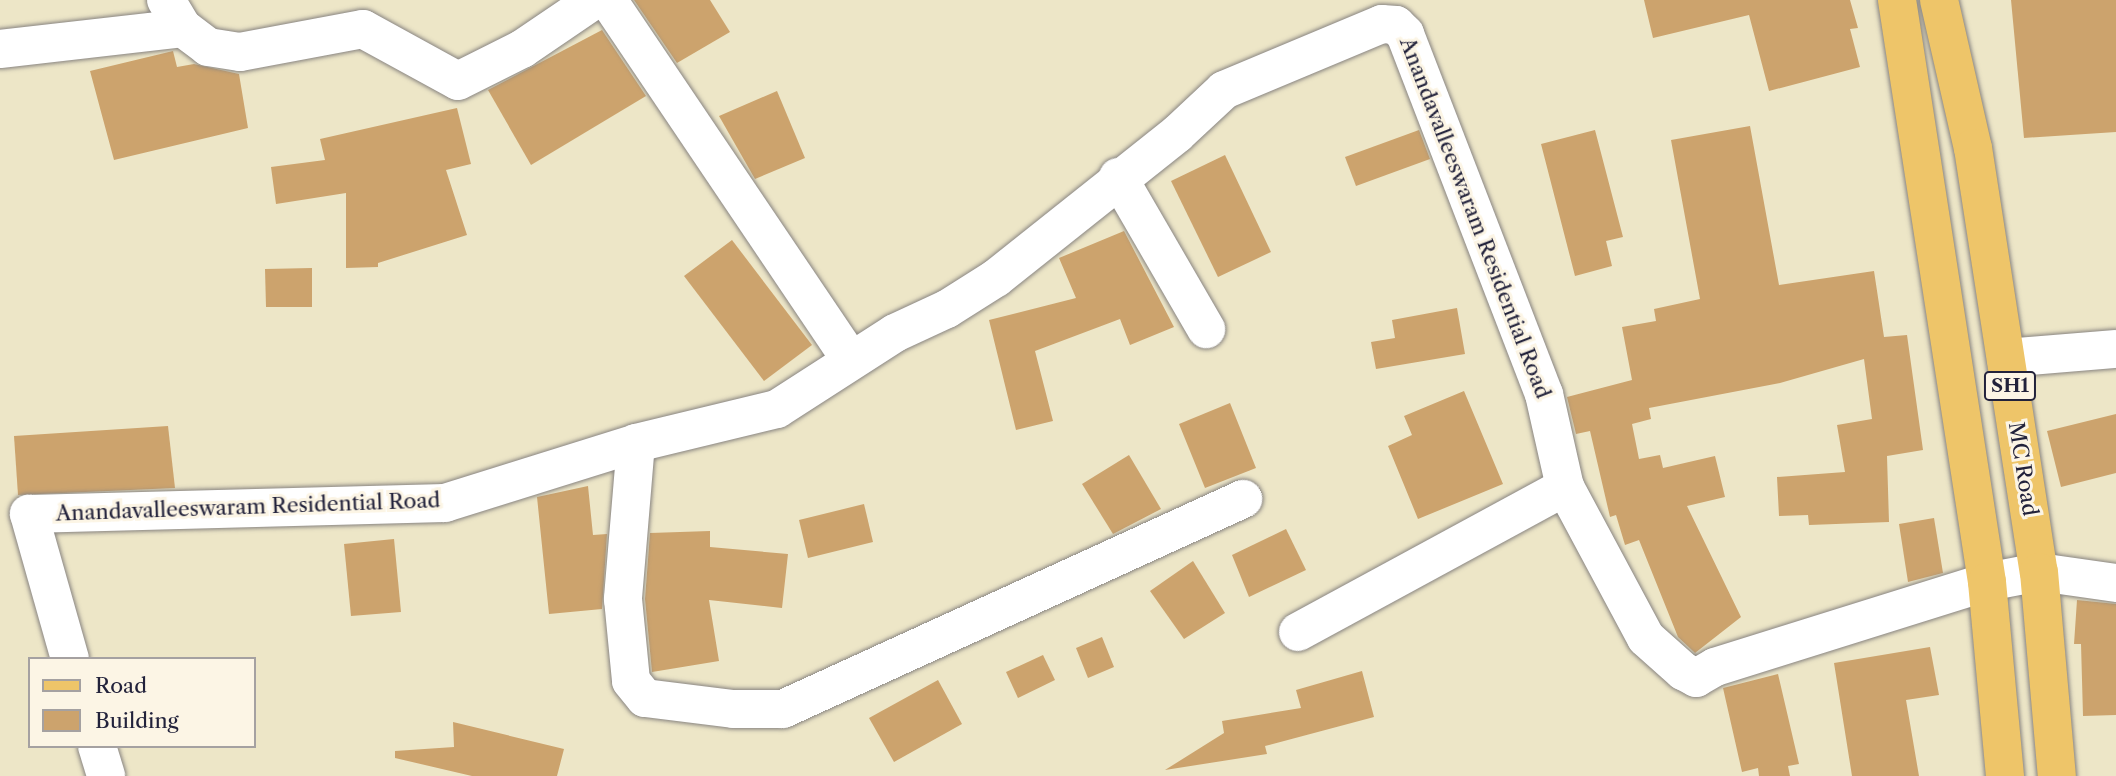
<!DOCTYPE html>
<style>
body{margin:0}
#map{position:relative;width:2116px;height:776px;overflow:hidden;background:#ede6c7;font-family:"Libre Caslon Text",serif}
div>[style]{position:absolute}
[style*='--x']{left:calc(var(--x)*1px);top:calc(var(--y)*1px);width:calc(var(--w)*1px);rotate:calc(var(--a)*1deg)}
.building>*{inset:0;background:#cca36d}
.roads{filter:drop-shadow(0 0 2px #888481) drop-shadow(0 0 2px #888481)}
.minor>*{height:38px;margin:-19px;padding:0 19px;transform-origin:19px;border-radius:19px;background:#fff}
.major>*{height:38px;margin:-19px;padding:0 19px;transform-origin:19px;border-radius:19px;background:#eec569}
span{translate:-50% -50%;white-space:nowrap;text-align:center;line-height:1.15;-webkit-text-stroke:6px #fcf5e5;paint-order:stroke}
.shield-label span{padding:2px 5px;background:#fcf5e5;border:2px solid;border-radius:5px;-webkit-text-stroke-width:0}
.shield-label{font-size:19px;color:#22223b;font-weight:700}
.street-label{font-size:21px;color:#22223b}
.legend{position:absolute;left:28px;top:657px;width:228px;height:91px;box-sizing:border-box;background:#fcf5e5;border:2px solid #a5a1a1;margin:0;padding:9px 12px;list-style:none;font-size:21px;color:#22223b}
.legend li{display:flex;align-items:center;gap:14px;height:35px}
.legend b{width:35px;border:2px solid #a5a1a1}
</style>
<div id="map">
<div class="building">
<i style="clip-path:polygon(634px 0,710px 0,730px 32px,677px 63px)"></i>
<i style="clip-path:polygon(1644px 0,1850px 0,1858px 28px,1850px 29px,1860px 67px,1769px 91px,1749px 15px,1653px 38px)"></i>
<i style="clip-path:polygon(2011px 0,2116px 0,2116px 132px,2024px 138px)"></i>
<i style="clip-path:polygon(602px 30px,646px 96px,531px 165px,488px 90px)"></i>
<i style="clip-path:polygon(173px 51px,177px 67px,194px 64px,239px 74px,248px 128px,114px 160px,90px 71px)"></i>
<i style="clip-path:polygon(777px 91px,805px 158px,755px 179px,719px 116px)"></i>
<i style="clip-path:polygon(457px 108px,471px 164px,446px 170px,467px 235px,378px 263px,378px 267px,346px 268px,346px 193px,276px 204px,271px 167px,325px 160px,320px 139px)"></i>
<i style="clip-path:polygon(1750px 126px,1779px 285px,1874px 271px,1884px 337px,1907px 335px,1923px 450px,1887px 456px,1889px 522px,1809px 525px,1808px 515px,1779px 516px,1777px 477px,1845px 472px,1837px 425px,1872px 419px,1864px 359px,1780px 383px,1649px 408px,1651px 419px,1632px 424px,1639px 459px,1660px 455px,1663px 468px,1715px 456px,1725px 497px,1687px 506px,1741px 617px,1695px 653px,1678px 637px,1639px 540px,1625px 545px,1616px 515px,1610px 517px,1590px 431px,1576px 434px,1567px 397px,1632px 380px,1622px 327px,1656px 321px,1654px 309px,1700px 299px,1671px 140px)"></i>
<i style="clip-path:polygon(1419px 130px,1430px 159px,1356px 186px,1345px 157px)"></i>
<i style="clip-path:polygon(1595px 130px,1623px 237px,1606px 241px,1612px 266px,1575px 276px,1541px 144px)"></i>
<i style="clip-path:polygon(1225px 155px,1271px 252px,1218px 277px,1171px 181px)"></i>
<i style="clip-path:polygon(1124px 231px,1174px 327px,1130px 345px,1120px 319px,1035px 351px,1053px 421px,1016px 430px,989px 320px,1076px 298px,1059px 258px)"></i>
<i style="clip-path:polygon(732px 240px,812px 345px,764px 381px,684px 276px)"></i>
<i style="clip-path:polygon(312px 268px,312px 307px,266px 307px,265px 269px)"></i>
<i style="clip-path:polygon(1457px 308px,1465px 354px,1376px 369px,1371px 342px,1395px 338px,1392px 320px)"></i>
<i style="clip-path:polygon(1464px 391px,1503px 484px,1418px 519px,1388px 446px,1412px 435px,1404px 416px)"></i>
<i style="clip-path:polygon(1230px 403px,1256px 468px,1205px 488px,1179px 424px)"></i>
<i style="clip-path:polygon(2116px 414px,2116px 473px,2061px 487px,2047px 431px)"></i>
<i style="clip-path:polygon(168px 426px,175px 488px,18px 495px,14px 436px)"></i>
<i style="clip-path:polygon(1129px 455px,1161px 509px,1113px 534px,1082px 484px)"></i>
<i style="clip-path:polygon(588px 486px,593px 535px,607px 534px,602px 609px,549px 614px,537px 497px)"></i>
<i style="clip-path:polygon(864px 504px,873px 542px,808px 558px,799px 520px)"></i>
<i style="clip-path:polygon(1934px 518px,1943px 573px,1908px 582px,1899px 524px)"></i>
<i style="clip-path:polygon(1286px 529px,1306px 570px,1249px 597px,1232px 555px)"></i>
<i style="clip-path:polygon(710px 531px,710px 547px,788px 554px,782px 608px,709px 600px,719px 661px,652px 672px,645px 599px,650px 533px)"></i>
<i style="clip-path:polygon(394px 539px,401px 612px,351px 616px,344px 544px)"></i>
<i style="clip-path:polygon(1193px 561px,1225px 613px,1184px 639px,1150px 591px)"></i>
<i style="clip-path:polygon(2077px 600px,2116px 604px,2116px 715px,2083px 716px,2081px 644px,2074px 644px)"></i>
<i style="clip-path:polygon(1102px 637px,1114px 667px,1088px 678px,1076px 648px)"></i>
<i style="clip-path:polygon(1930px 647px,1939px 695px,1906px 700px,1919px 776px,1852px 776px,1834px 663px)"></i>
<i style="clip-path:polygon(1043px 655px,1055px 680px,1018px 698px,1006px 672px)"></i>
<i style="clip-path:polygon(1362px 671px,1374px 717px,1265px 746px,1267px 754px,1165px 770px,1224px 733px,1222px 721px,1301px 708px,1296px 690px)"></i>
<i style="clip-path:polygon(1778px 674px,1799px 764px,1788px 766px,1790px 776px,1759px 776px,1758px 768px,1742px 772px,1723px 688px)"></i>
<i style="clip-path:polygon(938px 680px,962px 724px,894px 762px,869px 718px)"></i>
<i style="clip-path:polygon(453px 722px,564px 749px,557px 776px,472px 776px,395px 758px,395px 751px,454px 747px)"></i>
</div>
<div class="roads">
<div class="minor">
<i style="--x:166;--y:0;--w:33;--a:59"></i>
<i style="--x:183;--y:28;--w:31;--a:37"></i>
<i style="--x:208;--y:47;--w:32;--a:9"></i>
<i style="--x:240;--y:52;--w:125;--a:-10.6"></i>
<i style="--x:363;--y:29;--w:108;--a:28.7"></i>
<i style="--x:458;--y:81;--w:72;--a:-26.6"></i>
<i style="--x:522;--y:49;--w:87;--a:-34.2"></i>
<i style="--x:608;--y:0;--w:434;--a:56"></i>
<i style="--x:0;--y:49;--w:184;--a:-6.5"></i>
<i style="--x:1118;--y:177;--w:176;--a:59.9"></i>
<i style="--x:2006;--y:358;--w:110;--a:-4.7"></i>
<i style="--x:636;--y:443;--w:157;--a:94.8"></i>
<i style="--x:623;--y:599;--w:82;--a:84.4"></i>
<i style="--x:631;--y:681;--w:22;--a:51"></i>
<i style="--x:645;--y:698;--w:89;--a:7.1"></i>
<i style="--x:733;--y:709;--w:50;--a:0"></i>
<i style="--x:783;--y:709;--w:506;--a:-24.54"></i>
<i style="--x:1298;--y:632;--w:304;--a:-28.5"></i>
<i style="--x:70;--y:659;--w:151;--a:-105.8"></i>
<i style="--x:29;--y:514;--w:416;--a:-1.5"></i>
<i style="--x:445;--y:503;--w:200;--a:-17.4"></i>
<i style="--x:636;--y:443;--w:145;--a:-13.6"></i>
<i style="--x:777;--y:409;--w:140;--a:-32.8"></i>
<i style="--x:895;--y:333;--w:57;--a:-24.8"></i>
<i style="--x:947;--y:309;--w:58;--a:-32.3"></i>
<i style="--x:996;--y:278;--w:231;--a:-38.5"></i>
<i style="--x:1177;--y:134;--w:64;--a:-43.1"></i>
<i style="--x:1224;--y:90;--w:171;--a:-22.7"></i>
<i style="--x:1382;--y:24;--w:14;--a:4"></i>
<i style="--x:1396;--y:25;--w:13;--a:45"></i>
<i style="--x:1405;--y:34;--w:386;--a:68.9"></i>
<i style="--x:1544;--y:394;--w:95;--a:77.3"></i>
<i style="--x:1565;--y:487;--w:171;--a:61.8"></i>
<i style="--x:1646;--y:638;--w:50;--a:41.7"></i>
<i style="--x:1683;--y:671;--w:15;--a:28"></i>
<i style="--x:1696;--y:678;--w:22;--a:-30"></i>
<i style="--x:1715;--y:667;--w:285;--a:-17.4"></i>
<i style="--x:1987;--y:582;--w:53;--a:-10.9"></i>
<i style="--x:2039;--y:572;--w:78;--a:8.1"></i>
<i style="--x:97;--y:746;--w:31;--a:73"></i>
</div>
<div class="major">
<i style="--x:1897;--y:0;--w:589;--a:81.21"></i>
<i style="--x:1987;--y:582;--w:195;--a:84.7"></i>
<i style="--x:1939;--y:0;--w:152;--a:77.1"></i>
<i style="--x:1973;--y:148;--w:429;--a:81.2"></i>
<i style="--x:2039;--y:572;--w:205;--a:85"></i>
</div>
</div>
<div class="shield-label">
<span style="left:2010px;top:386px">SH1</span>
</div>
<div class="street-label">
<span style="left:1475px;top:218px;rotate:69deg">Anandavalleeswaram Residential Road</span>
<span style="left:2023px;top:469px;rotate:81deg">MC Road</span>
<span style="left:248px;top:507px;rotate:-2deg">Anandavalleeswaram Residential Road</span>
</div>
<ul class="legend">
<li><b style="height:9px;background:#eec569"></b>Road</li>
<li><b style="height:19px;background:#cca36d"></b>Building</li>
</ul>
</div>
